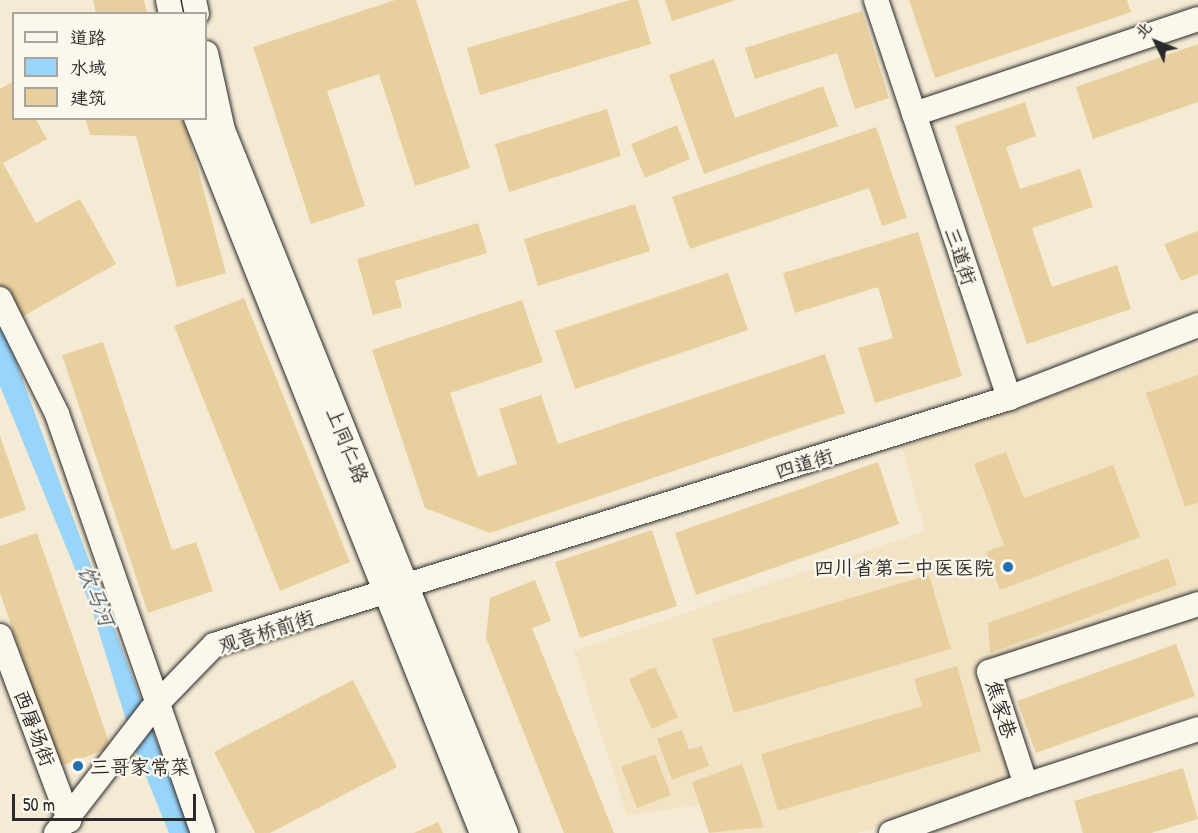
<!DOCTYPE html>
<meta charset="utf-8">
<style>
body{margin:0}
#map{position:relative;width:1198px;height:833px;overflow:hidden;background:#f5ebd5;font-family:"Patrick Hand","LXGW WenKai TC",sans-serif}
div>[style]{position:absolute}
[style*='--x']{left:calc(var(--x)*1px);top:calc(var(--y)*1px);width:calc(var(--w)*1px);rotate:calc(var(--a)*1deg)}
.built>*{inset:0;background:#f1e3c4}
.water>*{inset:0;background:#99d4f9}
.building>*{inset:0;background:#e8cf9e}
.roads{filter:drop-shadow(0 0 2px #2b2b2b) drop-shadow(0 0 2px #2b2b2b)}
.minor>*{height:24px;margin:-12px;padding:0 12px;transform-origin:12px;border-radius:12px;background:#fbf7ec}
.dots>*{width:16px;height:16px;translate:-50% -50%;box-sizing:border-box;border:3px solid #fbf7ec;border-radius:50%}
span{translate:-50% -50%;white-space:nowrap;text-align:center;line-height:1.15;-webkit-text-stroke:5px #fbf7ec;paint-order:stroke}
.street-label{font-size:20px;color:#2b2b2b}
.poi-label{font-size:20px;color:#2b2b2b}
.right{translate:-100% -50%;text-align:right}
.left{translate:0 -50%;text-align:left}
.water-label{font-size:21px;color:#46555e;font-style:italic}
.legend{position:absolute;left:12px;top:12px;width:195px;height:108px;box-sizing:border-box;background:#fbf7ec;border:2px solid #a8a59f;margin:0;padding:8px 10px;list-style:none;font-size:18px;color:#2b2b2b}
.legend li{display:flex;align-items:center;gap:12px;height:30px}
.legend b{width:30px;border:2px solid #a8a59f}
.north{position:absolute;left:1126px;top:12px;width:60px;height:60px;-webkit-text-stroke:4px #fbf7ec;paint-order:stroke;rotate:313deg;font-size:16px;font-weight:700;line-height:24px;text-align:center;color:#2b2b2b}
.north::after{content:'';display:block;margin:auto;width:21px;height:27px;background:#2b2b2b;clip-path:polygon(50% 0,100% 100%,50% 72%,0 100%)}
.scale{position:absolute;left:12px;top:794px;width:184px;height:27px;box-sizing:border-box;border:3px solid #2b2b2b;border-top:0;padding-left:8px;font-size:18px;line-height:21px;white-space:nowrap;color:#2b2b2b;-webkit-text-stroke:4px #fbf7ec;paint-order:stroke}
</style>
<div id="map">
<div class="built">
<i style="clip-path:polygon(1198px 345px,1198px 604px,989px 672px,1026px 785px,857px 833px,715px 833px,701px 805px,627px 815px,574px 651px,925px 531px,902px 447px)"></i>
</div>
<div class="water">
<i style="clip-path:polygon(0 317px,66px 499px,191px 833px,169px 833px,136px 752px,92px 610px,0 386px)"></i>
</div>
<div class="building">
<i style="clip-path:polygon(93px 0,144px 0,147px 14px,96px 14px)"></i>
<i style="clip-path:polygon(395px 0,416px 0,470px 168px,415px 186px,379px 74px,327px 91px,365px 206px,311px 224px,253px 47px)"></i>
<i style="clip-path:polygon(630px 0,638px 0,651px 44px,480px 95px,467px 48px)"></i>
<i style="clip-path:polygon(665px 0,736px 0,672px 21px)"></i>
<i style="clip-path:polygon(909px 0,1127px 0,1131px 12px,935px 78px)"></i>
<i style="clip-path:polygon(862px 11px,889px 98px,855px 109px,837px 53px,755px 79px,745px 48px)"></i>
<i style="clip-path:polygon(1198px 44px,1198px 102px,1093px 139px,1076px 87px)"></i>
<i style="clip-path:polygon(714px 59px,735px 118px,823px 86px,838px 126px,704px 174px,669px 75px)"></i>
<i style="clip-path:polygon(14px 81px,14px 118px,35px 118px,47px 139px,3px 163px,36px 223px,80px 199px,116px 264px,18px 319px,0 287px,0 89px)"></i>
<i style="clip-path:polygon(1025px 102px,1036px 136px,1006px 147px,1020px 189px,1080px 169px,1093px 207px,1032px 228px,1052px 287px,1117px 265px,1131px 309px,1027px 344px,955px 126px)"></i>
<i style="clip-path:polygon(607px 109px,621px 156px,509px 192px,495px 144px)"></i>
<i style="clip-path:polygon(85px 118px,184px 118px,226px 273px,177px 287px,136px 136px,90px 135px)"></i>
<i style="clip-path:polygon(677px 125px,690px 159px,645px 178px,631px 144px)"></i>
<i style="clip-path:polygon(876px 127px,907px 218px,882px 226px,869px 188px,690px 249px,672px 197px)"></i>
<i style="clip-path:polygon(635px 204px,650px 251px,538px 286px,524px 239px)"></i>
<i style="clip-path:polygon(478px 223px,487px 253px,395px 281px,402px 307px,373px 315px,357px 259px)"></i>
<i style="clip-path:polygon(1198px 231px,1198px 274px,1181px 281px,1164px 244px)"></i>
<i style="clip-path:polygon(918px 232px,962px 376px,875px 403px,858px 348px,893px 338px,878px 287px,795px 313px,783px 273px)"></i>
<i style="clip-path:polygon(728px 273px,748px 330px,575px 389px,555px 331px)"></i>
<i style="clip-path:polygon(244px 298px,350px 562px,280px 591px,174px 326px)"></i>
<i style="clip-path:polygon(522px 300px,543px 362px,450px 393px,478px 477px,517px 464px,499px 409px,541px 395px,558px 444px,825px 354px,845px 413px,490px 533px,425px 508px,372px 350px)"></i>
<i style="clip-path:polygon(103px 342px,172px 550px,196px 542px,213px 591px,148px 613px,62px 355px)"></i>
<i style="clip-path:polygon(1198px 375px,1198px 503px,1185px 507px,1146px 393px)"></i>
<i style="clip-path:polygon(0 436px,26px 510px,0 519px)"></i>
<i style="clip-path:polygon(1006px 452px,1024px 498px,1113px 465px,1140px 537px,1000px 590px,986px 552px,1004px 545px,974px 464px)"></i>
<i style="clip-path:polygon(878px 462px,899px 524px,696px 595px,675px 533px)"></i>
<i style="clip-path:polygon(652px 530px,677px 606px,580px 638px,555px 562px)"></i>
<i style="clip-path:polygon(37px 533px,111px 748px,60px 766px,0 593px,0 546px)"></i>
<i style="clip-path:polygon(1168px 558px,1177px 585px,990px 653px,988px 623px)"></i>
<i style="clip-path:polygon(929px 575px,951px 649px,734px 713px,712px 639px)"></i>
<i style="clip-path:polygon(535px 580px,551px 621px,532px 628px,614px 833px,564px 833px,486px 638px,490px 598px)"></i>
<i style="clip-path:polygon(1176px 644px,1195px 696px,1036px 753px,1017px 701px)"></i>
<i style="clip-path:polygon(957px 666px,981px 751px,778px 811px,761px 754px,922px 706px,914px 679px)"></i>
<i style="clip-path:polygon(655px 667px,678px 717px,652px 729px,629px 679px)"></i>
<i style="clip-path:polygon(353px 680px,397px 767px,270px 833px,255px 833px,214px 752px)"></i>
<i style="clip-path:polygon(682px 730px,689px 750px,702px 746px,709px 766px,672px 780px,657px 739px)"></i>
<i style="clip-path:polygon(655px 754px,671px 795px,637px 808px,621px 767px)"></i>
<i style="clip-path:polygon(742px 764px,764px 827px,709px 833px,692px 782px)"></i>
<i style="clip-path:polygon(1183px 768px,1198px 819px,1151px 833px,1083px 833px,1074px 801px)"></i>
<i style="clip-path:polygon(438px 822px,443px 833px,414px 833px)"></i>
</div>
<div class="roads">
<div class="minor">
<i style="--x:168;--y:0;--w:14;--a:78"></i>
<i style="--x:194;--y:0;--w:14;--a:78"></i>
<i style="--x:876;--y:0;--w:420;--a:71.5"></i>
<i style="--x:206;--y:53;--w:79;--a:77.6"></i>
<i style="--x:223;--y:130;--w:758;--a:68.07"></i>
<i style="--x:914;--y:114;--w:299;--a:-18.5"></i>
<i style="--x:196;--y:118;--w:770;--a:68.2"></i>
<i style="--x:0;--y:299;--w:128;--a:63.6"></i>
<i style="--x:57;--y:414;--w:444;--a:70.8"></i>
<i style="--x:0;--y:636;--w:197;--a:69.4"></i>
<i style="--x:1026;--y:785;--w:181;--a:-18"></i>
<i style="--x:56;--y:833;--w:155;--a:-52.3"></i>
<i style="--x:151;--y:710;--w:91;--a:-45.9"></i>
<i style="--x:214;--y:645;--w:832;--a:-17.26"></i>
<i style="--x:1009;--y:398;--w:203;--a:-21.1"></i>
<i style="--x:891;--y:833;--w:143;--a:-19.6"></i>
<i style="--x:1026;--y:785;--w:119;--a:-108.1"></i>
<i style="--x:989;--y:672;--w:220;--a:-18"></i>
</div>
</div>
<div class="dots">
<i style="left:1008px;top:567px;background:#1f6fb2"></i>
<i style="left:78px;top:766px;background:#1f6fb2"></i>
</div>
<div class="street-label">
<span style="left:961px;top:256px;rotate:71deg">三道街</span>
<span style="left:348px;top:445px;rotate:68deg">上同仁路</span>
<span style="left:804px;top:463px;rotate:-17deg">四道街</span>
<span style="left:266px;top:631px;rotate:-18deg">观音桥前街</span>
<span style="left:1002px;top:709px;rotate:73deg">焦家巷</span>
<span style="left:35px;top:728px;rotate:69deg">西屠场街</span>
</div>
<div class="poi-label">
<span class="right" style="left:994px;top:567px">四川省第二中医医院</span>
<span class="left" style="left:90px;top:766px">三哥家常菜</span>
</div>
<div class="water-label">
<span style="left:96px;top:596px;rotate:68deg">饮马河</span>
</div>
<ul class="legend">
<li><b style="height:8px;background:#fbf7ec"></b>道路</li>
<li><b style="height:16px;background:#99d4f9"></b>水域</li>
<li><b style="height:16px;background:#e8cf9e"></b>建筑</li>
</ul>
<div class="north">北</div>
<div class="scale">50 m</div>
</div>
